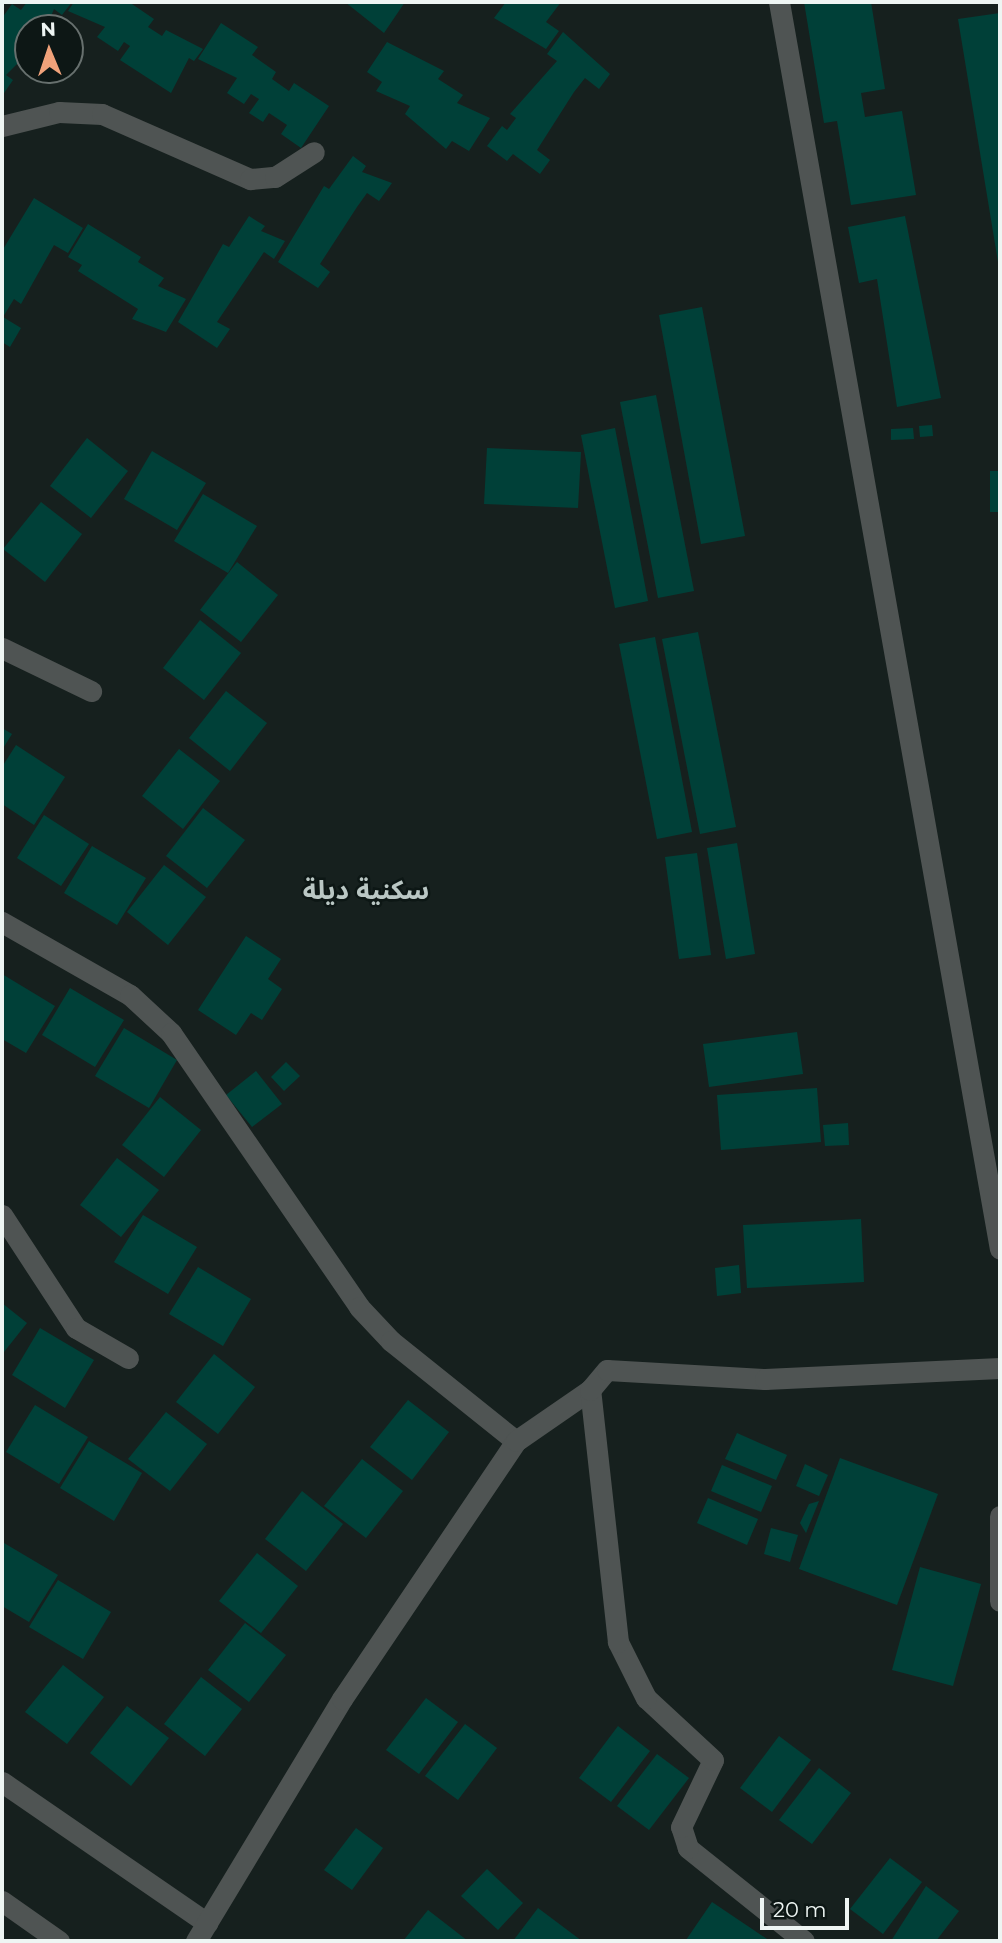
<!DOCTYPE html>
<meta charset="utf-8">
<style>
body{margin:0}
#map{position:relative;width:1002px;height:1943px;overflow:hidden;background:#16201e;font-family:Montserrat,"Noto Sans Arabic",sans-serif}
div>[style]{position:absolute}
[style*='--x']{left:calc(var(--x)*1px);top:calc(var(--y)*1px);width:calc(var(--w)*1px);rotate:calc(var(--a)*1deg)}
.building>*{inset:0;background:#004038}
.minor>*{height:21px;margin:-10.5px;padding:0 10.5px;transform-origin:10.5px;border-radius:10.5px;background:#4f5453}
.tertiary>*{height:21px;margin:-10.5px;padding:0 10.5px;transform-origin:10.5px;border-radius:10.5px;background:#4f5453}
span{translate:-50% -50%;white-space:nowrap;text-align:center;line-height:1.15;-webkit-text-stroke:5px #0d1715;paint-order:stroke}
.district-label{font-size:26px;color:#bac7c4;font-weight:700}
.frame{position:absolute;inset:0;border:4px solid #eef5f3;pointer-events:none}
.north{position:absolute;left:14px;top:14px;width:70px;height:70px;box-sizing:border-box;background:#0d1715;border:2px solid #67706e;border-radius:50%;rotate:358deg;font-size:19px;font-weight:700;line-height:28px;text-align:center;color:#eef5f3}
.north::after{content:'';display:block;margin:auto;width:24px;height:32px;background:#f0a27a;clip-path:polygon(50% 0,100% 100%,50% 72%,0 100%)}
.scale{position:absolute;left:760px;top:1898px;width:89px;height:32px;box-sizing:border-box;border:4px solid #eef5f3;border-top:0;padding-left:9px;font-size:21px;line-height:24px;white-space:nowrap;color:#eef5f3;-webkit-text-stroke:5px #0d1715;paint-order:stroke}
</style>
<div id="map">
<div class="building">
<i style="clip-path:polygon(27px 2px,72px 2px,62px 15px,54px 9px,46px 28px,24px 32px,17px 43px,28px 53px,6px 75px,13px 80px,2px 96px,2px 18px,12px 4px,21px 10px)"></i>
<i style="clip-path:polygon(74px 2px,129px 2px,154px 19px,148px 27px,162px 36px,166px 30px,203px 49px,194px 61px,189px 58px,171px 93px,120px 60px,130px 46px,124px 42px,118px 51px,97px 37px,105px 27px,68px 11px)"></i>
<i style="clip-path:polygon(345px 2px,405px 2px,384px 33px)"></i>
<i style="clip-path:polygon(506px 2px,561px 2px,546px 22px,559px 31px,546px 49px,494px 18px)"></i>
<i style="clip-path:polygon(804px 2px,871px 2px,885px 89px,861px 93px,865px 117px,902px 111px,916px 195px,851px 205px,837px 121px,824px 123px)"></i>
<i style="clip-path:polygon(1000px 13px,1000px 268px,999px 268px,958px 19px)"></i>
<i style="clip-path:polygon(221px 23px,258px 47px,252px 55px,276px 72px,272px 79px,289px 91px,294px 83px,329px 106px,301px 148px,281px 134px,287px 125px,269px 113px,263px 122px,249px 113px,259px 99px,251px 94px,244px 104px,227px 93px,237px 78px,198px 59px)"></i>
<i style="clip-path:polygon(563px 32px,610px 74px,599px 89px,585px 78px,574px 92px,537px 150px,550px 160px,540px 174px,513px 154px,507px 161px,487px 146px,502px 126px,507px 130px,516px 118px,510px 114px,557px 61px,547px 54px)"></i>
<i style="clip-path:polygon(387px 42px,444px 71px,438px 79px,463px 95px,457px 103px,490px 118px,469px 151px,452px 141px,446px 149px,405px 114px,410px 106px,376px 91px,382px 82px,367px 72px)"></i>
<i style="clip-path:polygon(353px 156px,366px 166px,362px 172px,392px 183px,379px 201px,367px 193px,357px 207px,320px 264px,330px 272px,318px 288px,278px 262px,324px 186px,329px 189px)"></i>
<i style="clip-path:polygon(34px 198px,83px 228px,68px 253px,54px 245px,21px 304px,14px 299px,3px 317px,21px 328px,10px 347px,2px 342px,2px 251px)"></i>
<i style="clip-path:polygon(249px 216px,265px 226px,261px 231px,285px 241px,274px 259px,264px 252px,217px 322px,230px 329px,217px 348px,178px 322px,223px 244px,229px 247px)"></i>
<i style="clip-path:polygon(905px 216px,941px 398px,897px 407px,877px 279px,859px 283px,848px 227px)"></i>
<i style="clip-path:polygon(88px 224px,141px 257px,138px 262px,164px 278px,158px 286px,186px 299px,166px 332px,132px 319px,138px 309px,78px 271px,82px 265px,68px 257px)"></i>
<i style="clip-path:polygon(702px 307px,745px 536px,701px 544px,659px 315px)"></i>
<i style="clip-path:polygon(656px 395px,694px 591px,658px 598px,620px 402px)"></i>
<i style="clip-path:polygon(932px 425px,933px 436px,920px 437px,919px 426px)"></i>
<i style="clip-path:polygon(615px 428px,648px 601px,615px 608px,581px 435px)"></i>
<i style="clip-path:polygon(913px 428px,914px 439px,891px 440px,891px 429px)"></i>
<i style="clip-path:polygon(87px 438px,128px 471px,91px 518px,50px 486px)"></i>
<i style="clip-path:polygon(487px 448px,581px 452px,578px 508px,484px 504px)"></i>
<i style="clip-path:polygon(152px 451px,206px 483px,177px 530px,124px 499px)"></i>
<i style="clip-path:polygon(990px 471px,1000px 471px,1000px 512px,990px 512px)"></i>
<i style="clip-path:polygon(203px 494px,257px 526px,228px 573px,174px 541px)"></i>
<i style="clip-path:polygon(41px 502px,82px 534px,45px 582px,3px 549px)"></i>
<i style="clip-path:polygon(237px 562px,278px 595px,241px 642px,200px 610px)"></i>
<i style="clip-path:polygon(200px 620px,241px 653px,204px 700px,163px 668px)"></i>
<i style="clip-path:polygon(698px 632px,736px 827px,700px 834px,662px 639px)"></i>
<i style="clip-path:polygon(655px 637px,692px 832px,657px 839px,619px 644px)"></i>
<i style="clip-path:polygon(226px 691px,267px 723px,230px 771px,189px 738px)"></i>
<i style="clip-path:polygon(2px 728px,12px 734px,2px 750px)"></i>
<i style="clip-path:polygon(16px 745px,65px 777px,34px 825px,2px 804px,2px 767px)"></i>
<i style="clip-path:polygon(179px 749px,220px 781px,183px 829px,142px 796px)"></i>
<i style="clip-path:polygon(203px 808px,245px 840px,207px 888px,166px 856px)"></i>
<i style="clip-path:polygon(44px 815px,89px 844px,61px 886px,17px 858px)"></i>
<i style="clip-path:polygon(737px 843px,755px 954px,726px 959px,707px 848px)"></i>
<i style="clip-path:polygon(92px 846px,146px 878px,117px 925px,64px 893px)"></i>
<i style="clip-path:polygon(697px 853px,711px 955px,679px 959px,665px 857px)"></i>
<i style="clip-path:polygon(164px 865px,206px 897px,168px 945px,127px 912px)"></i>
<i style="clip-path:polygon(246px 936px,281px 959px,268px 979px,282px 989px,262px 1020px,251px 1013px,236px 1035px,198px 1010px)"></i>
<i style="clip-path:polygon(2px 974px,55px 1006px,26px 1053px,2px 1039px)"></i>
<i style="clip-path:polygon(70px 988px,124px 1020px,95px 1067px,42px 1035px)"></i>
<i style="clip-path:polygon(124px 1028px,177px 1060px,149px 1108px,95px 1076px)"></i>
<i style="clip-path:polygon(797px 1032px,803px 1074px,709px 1087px,703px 1044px)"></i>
<i style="clip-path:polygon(286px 1062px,300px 1076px,284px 1091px,271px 1077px)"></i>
<i style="clip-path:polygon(256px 1071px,282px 1104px,252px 1127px,226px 1095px)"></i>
<i style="clip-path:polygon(817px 1088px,821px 1142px,721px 1150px,717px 1095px)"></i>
<i style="clip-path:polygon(160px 1097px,201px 1130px,164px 1177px,122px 1145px)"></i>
<i style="clip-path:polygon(848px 1123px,849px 1145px,825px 1146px,823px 1125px)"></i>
<i style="clip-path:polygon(117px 1158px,159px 1190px,121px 1237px,80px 1205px)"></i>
<i style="clip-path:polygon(143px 1215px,197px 1247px,168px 1294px,114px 1262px)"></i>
<i style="clip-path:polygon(861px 1219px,864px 1282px,747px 1288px,743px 1225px)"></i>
<i style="clip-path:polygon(739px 1265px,741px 1293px,717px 1296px,715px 1268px)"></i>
<i style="clip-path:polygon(198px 1267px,251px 1299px,223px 1346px,169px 1314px)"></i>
<i style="clip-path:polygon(2px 1303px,27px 1323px,4px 1352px,2px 1350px)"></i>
<i style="clip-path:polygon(40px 1328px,94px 1360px,65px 1408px,12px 1375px)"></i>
<i style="clip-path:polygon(214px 1354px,255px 1387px,218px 1434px,176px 1402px)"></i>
<i style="clip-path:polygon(408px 1400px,449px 1432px,412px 1480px,370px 1447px)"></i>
<i style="clip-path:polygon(35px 1405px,88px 1437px,59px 1484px,6px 1452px)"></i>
<i style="clip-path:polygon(166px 1412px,207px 1444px,170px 1491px,128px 1459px)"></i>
<i style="clip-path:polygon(737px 1433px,787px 1455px,776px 1480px,725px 1459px)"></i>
<i style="clip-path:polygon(89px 1441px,142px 1473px,114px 1521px,60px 1488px)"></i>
<i style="clip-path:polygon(840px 1458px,938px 1494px,897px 1605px,799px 1569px)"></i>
<i style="clip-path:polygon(362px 1459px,403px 1491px,366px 1538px,324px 1506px)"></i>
<i style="clip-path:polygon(805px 1464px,828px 1475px,819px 1496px,796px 1486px)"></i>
<i style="clip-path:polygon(722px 1465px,772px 1486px,761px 1512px,711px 1491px)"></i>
<i style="clip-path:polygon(302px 1491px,343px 1524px,306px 1571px,265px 1539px)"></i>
<i style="clip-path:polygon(708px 1498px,758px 1519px,747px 1545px,697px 1523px)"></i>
<i style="clip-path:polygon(819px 1501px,806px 1533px,800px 1523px,809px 1504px)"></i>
<i style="clip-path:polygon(771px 1528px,798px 1535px,790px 1562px,764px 1554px)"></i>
<i style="clip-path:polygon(4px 1543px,58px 1575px,29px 1622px,2px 1606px)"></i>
<i style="clip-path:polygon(257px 1553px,298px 1586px,261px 1633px,219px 1601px)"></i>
<i style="clip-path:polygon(920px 1567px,981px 1584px,953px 1686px,892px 1670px)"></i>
<i style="clip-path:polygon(58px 1580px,111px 1612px,83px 1659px,29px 1627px)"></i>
<i style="clip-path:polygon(245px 1623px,286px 1655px,249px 1702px,208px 1670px)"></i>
<i style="clip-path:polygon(63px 1665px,104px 1697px,67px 1744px,25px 1712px)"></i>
<i style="clip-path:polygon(201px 1677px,242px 1709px,205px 1756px,164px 1724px)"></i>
<i style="clip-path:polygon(426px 1698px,458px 1722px,419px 1774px,386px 1750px)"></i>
<i style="clip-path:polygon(127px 1706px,169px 1738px,131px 1786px,90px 1753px)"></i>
<i style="clip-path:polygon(465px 1724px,497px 1748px,458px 1800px,425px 1776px)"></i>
<i style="clip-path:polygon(618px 1726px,650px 1751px,611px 1802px,579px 1778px)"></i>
<i style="clip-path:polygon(779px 1736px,811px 1760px,772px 1812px,740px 1788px)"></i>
<i style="clip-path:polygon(657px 1754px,689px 1778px,649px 1830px,617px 1806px)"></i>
<i style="clip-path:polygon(819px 1768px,851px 1793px,812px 1844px,779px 1820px)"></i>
<i style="clip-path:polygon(356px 1828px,383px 1848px,352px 1890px,324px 1870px)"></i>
<i style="clip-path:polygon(890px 1858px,922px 1882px,883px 1934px,850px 1909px)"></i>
<i style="clip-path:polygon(487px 1869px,523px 1903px,498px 1930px,461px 1896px)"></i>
<i style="clip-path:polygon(926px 1886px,959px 1911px,936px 1941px,891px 1941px)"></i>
<i style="clip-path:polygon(712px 1902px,770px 1941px,686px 1940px)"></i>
<i style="clip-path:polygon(538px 1908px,582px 1941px,513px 1941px)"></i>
<i style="clip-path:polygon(428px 1910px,468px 1941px,403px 1941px)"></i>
</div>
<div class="minor">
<i style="--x:2;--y:126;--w:59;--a:-13.8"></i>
<i style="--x:59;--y:112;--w:43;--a:2.7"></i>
<i style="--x:102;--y:114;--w:162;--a:23.7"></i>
<i style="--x:250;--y:179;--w:25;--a:-5"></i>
<i style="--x:275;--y:177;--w:46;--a:-32.7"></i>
<i style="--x:2;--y:648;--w:99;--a:25.8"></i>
<i style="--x:2;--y:922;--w:147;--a:29.7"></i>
<i style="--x:130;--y:995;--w:56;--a:42.8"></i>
<i style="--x:171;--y:1033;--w:332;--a:55.5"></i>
<i style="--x:359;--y:1307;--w:47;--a:46.7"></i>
<i style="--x:391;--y:1341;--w:160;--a:38.7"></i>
<i style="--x:2;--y:1215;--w:135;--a:56.8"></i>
<i style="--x:76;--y:1328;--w:60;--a:30"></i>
<i style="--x:1000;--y:1516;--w:85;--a:90"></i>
<i style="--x:2;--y:1782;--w:249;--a:34.5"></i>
<i style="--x:196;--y:1941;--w:283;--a:-58.9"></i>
<i style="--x:342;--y:1699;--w:311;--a:-56"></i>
<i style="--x:516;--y:1441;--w:90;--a:-34.6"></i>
<i style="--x:804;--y:1941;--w:149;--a:-141.3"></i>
<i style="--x:688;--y:1848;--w:22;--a:-108"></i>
<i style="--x:681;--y:1827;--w:74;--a:-64.5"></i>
<i style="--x:713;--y:1760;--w:91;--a:-137.2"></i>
<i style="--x:646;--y:1698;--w:63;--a:-116.6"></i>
<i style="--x:618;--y:1642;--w:254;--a:-96.3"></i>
<i style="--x:590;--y:1390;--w:26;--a:-50"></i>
<i style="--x:607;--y:1370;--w:158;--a:3.3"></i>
<i style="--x:765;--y:1379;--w:235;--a:-2.7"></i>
</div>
<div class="tertiary">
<i style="--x:779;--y:2;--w:1266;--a:79.95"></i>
<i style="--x:2;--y:1901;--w:70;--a:35.1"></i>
</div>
<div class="district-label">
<span style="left:366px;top:891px">سكنية ديلة</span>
</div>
<div class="frame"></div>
<div class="north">N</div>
<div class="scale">20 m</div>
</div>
